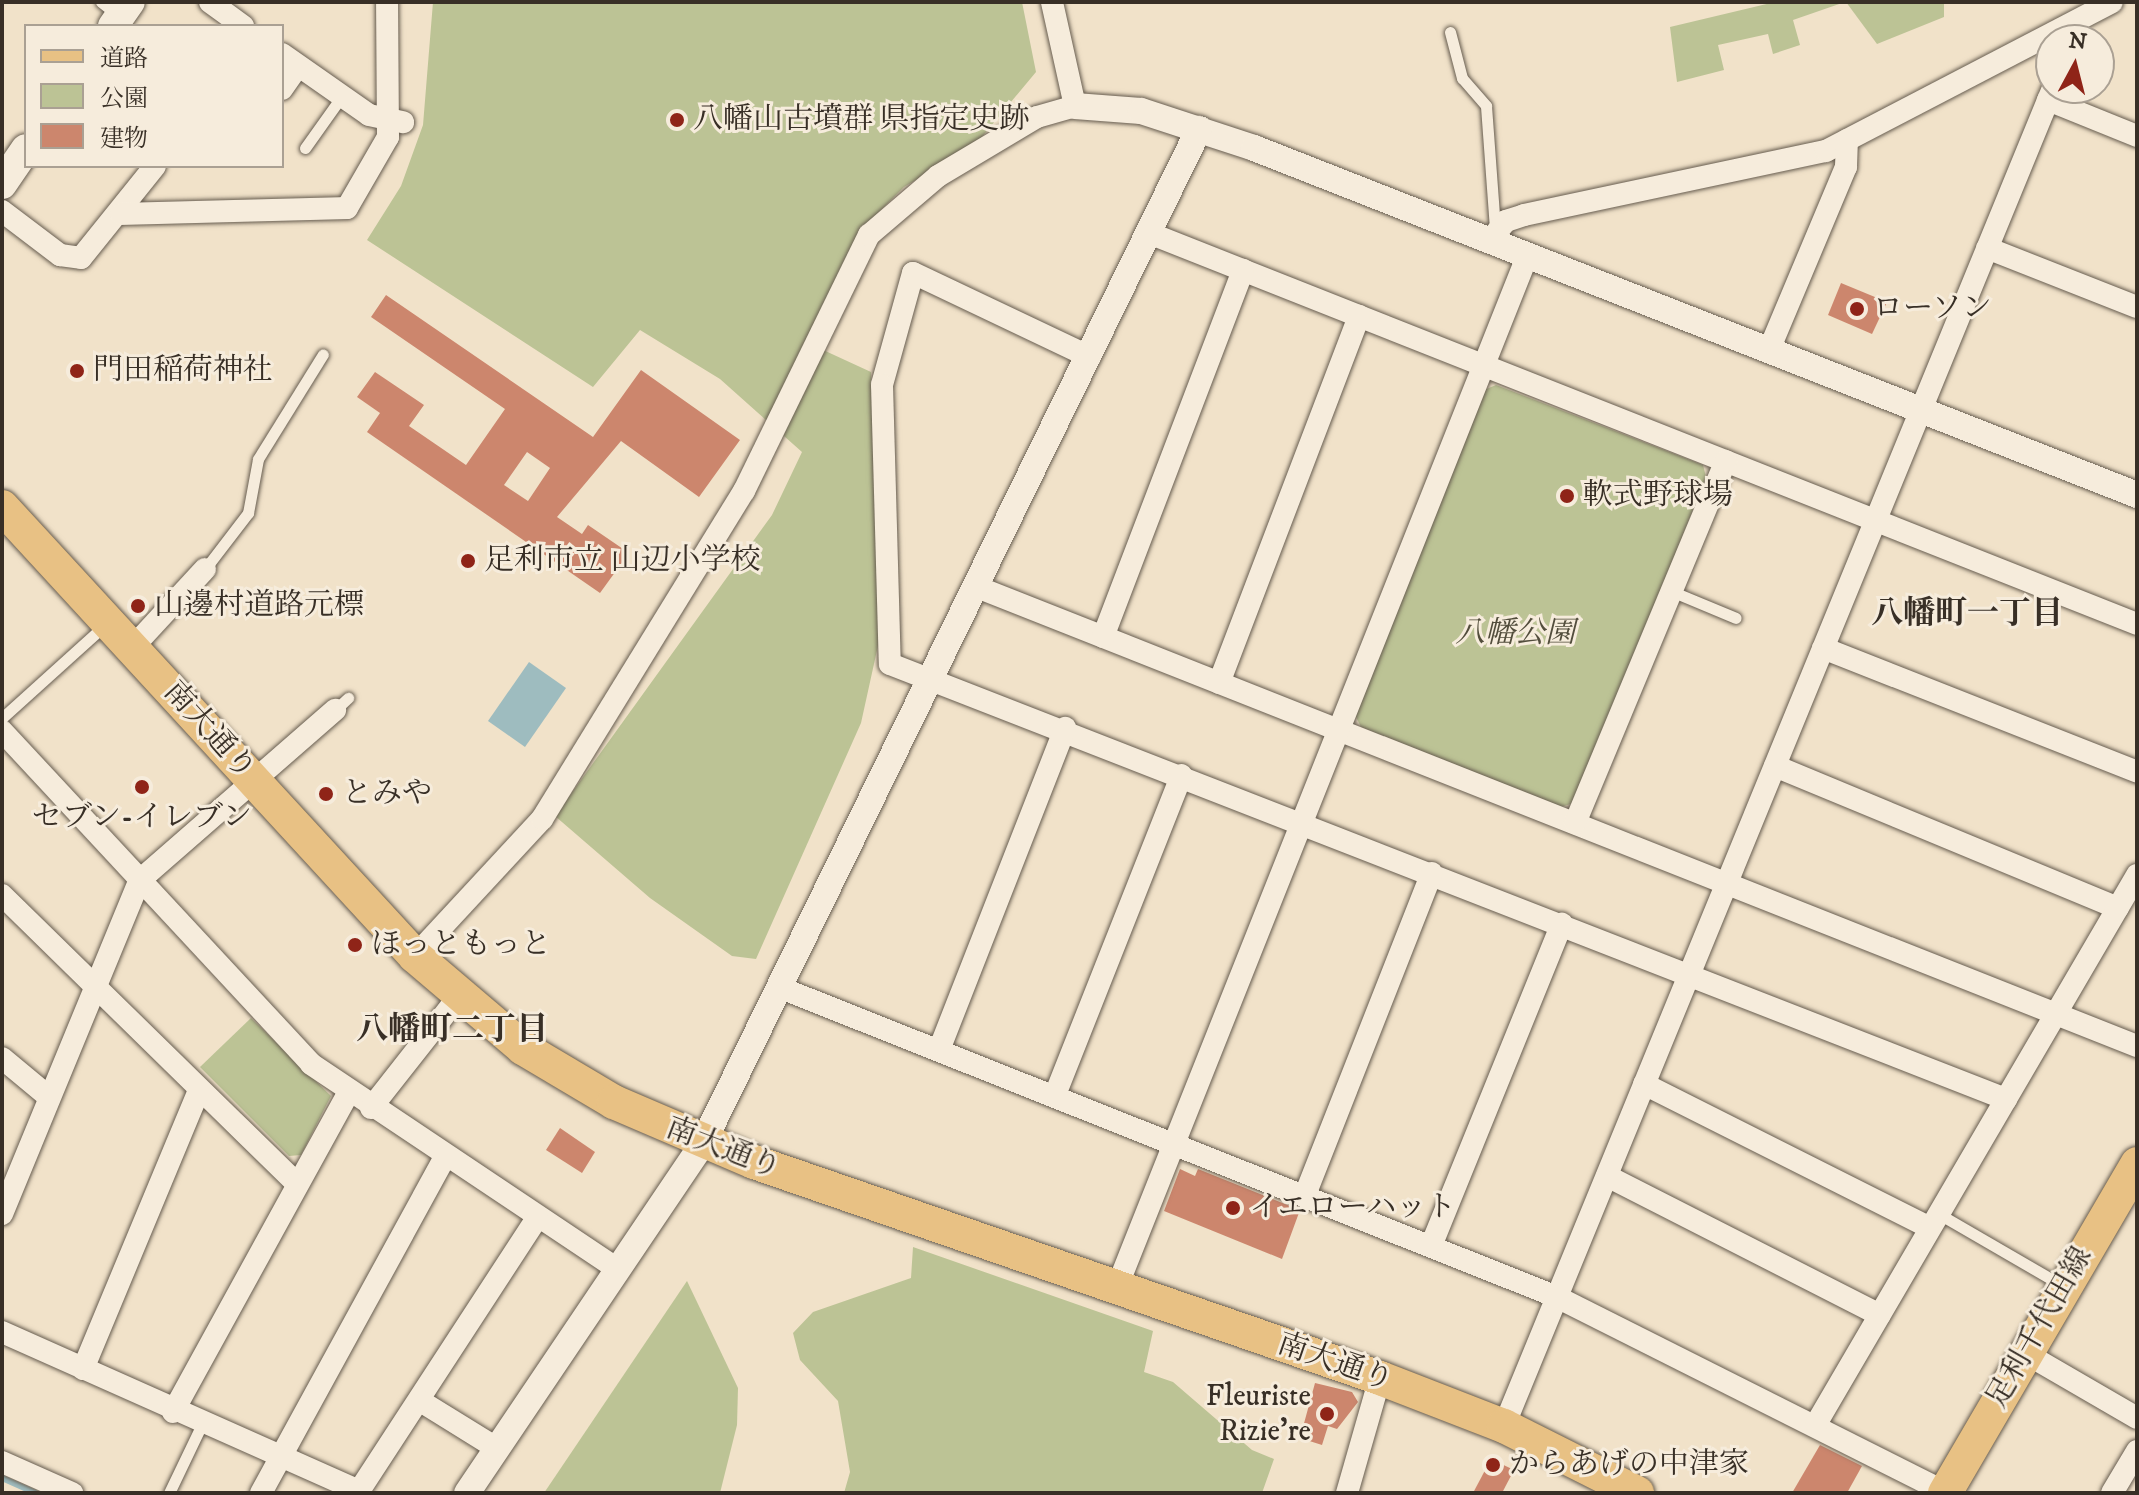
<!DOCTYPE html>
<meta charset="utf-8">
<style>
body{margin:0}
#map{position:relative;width:2139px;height:1495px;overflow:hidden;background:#f1e2c9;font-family:"IM FELL DW Pica","Noto Serif JP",serif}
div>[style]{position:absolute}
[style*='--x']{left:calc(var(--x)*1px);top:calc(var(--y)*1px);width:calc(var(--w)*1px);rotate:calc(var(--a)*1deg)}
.green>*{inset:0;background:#bcc395}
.water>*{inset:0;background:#9ebcbf}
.stream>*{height:6px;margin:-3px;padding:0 3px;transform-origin:3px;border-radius:3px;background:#9ebcbf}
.building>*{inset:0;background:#cc866d}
.roads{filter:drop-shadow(0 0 2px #665c4f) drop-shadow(0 0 2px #665c4f)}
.service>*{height:11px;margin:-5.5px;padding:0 5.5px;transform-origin:5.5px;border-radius:5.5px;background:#f6ecdc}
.minor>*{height:22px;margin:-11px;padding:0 11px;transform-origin:11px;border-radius:11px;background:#f6ecdc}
.tertiary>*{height:26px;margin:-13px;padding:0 13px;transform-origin:13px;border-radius:13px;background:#f6ecdc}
.secondary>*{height:30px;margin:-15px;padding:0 15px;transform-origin:15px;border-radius:15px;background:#f6ecdc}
.primary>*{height:34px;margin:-17px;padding:0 17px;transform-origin:17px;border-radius:17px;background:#e8c184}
.dots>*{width:22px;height:22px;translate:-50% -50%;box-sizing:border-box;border:4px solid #f6ecdc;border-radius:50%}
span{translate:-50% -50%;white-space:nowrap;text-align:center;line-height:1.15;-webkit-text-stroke:6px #f6ecdc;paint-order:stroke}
.poi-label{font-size:30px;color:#382f26}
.left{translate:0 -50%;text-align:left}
.right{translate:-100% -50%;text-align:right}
.park-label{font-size:30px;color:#524d3c;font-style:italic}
.street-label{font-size:30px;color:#382f26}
.neighbourhood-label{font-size:32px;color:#382f26;font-weight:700}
.frame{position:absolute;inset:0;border:4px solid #382f26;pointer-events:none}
.legend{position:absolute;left:24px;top:24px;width:260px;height:144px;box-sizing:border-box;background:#f6ecdc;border:2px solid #aaa093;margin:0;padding:10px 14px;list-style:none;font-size:24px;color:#382f26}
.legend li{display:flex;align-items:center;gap:16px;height:40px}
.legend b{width:40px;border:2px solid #aaa093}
.north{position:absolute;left:2035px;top:24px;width:80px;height:80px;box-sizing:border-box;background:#f6ecdc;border:2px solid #aaa093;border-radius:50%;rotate:7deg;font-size:22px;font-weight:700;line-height:32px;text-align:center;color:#382f26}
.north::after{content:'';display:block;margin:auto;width:28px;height:36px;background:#8f2418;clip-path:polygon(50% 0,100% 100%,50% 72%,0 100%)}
</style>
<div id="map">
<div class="green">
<i style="clip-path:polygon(433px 2px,1022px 2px,1036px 72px,976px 144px,904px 187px,874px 217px,808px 343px,871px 372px,881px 632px,861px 723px,756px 959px,732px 956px,650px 898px,555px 816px,772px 515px,802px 452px,720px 379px,640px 330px,593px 387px,367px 240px,401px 186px,423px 125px)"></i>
<i style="clip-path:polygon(1775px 2px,1845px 2px,1793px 20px,1800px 45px,1773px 54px,1768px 34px,1718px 45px,1724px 70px,1677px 82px,1670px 27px)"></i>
<i style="clip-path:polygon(1846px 2px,1944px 2px,1944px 17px,1877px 44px)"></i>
<i style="clip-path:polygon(1496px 385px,1703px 465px,1706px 477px,1577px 802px,1561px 807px,1361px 727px,1355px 715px,1484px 390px)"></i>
<i style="clip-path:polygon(251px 1018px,331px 1096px,301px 1155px,289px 1156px,200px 1067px)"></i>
<i style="clip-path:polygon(913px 1247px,1153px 1331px,1144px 1372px,1173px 1382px,1252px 1450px,1274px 1459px,1262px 1493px,844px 1493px,850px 1472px,838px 1401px,800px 1360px,793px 1333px,813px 1312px,911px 1278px)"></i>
<i style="clip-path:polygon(687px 1281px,738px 1388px,737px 1425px,720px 1493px,544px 1493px)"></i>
</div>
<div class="water">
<i style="clip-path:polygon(529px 662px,566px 688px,525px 747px,488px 721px)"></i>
</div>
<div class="stream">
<i style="--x:2;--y:1478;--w:36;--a:24"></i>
</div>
<div class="building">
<i style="clip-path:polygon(1841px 283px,1887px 302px,1872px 334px,1828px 315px)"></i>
<i style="clip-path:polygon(evenodd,386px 295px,593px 437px,641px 370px,740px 440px,699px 497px,621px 441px,557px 517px,582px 534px,588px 525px,629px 553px,600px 593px,367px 432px,380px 413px,357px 397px,375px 372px,424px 405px,409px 426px,466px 465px,505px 409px,371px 317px,386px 295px,527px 452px,550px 468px,528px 501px,504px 485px,527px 452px)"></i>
<i style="clip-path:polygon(560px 1128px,595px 1152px,582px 1173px,546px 1150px)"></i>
<i style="clip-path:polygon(1180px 1169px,1195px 1176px,1198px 1169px,1300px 1210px,1282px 1259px,1164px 1211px)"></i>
<i style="clip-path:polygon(1315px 1383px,1352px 1392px,1358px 1402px,1337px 1429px,1328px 1426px,1322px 1445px,1300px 1438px)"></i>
<i style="clip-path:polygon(1820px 1445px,1862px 1466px,1847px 1493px,1792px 1493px)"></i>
<i style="clip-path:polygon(1491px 1459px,1514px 1470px,1502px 1493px,1473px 1493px)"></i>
</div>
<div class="roads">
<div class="service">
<i style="--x:101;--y:2;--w:23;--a:38"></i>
<i style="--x:1450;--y:32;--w:48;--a:75.4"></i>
<i style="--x:1462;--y:78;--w:37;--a:49"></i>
<i style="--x:1486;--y:106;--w:123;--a:85.8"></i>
<i style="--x:305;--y:148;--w:64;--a:-54.6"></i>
<i style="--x:205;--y:569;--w:71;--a:-52.5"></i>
<i style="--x:248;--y:513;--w:55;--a:-79.5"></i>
<i style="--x:258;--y:459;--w:123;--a:-58.2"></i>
<i style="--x:1671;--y:591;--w:70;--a:22.6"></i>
<i style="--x:335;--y:710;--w:18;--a:-43"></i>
<i style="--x:2;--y:718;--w:139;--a:-42.1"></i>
<i style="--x:1939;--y:1214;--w:143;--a:30.1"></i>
<i style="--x:169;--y:1493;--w:76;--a:-64.4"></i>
</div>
<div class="minor">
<i style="--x:210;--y:2;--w:41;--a:36"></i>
<i style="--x:282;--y:54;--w:106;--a:35"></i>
<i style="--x:369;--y:115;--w:35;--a:12"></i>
<i style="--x:282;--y:89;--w:28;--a:-55"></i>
<i style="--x:2048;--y:100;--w:96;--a:22"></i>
<i style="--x:2;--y:211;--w:73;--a:37.2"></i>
<i style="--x:60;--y:255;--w:21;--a:8"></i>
<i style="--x:81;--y:258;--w:118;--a:-51.2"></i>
<i style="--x:121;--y:214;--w:226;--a:-1.5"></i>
<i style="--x:347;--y:208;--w:82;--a:-60"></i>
<i style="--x:388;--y:137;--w:135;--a:-90.4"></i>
<i style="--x:1149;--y:233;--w:1063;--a:21.59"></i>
<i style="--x:1490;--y:240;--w:25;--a:-50"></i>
<i style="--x:1506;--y:221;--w:19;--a:-18"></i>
<i style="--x:1524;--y:215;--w:309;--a:-12"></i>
<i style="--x:1826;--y:151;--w:322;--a:-27.5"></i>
<i style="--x:1987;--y:248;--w:161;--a:21.5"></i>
<i style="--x:1769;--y:350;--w:199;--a:-67.2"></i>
<i style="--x:1846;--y:167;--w:27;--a:-88"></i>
<i style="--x:1090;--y:357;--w:196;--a:-154.6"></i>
<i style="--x:913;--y:273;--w:116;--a:105.5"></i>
<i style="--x:882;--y:385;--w:279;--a:88.4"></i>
<i style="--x:890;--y:664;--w:1198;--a:21.3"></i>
<i style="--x:977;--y:587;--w:1248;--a:21.59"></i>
<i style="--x:1103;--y:637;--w:393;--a:-69.1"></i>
<i style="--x:133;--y:647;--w:106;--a:-47.3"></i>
<i style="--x:1823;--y:648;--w:338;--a:21.5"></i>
<i style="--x:1219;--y:683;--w:393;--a:-69.1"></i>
<i style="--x:2;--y:731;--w:454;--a:47.1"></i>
<i style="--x:311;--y:1064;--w:368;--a:33.8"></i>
<i style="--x:1775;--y:766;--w:371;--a:22.5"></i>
<i style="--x:1575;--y:823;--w:392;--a:-67.4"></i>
<i style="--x:2;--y:895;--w:413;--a:44.4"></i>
<i style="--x:415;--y:956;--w:187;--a:-47.2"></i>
<i style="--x:542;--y:819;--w:385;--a:-58.4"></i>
<i style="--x:744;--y:491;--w:285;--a:-64"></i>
<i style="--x:869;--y:235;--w:91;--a:-40.5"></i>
<i style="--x:938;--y:176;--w:115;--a:-30.8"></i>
<i style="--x:1037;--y:117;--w:40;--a:-16"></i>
<i style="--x:1075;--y:106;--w:107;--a:-102.5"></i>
<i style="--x:781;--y:988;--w:835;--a:21.71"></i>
<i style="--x:1557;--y:1297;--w:434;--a:26.7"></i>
<i style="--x:939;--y:1050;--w:346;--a:-68.6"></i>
<i style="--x:2;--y:1058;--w:61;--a:39.7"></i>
<i style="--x:1644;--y:1084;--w:320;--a:26.7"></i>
<i style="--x:1055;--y:1095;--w:344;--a:-68.4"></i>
<i style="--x:371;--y:1108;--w:142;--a:-51.8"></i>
<i style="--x:1607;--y:1176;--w:306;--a:27"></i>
<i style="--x:1305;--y:1195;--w:346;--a:-68.5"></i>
<i style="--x:2;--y:1214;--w:361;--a:-67.6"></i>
<i style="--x:140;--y:880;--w:259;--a:-41.1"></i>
<i style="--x:1431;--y:1246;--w:348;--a:-67.9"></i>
<i style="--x:1117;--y:1287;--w:1112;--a:-68.3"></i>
<i style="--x:2;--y:1332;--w:391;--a:24"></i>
<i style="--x:359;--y:1491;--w:326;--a:-56.9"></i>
<i style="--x:2025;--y:1353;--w:129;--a:30.1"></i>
<i style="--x:83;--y:1369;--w:302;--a:-67.4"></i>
<i style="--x:422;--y:1402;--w:89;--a:31.7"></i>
<i style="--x:173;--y:1412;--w:365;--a:-61.2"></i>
<i style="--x:1816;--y:1424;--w:636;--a:-59.69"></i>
<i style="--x:1504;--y:1426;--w:1446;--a:-67.69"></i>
<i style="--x:2;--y:1462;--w:77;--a:23.9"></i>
<i style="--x:261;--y:1493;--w:383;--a:-61.3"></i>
<i style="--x:1347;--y:1493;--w:120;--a:-74"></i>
<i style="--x:2112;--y:1493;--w:49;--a:-59.2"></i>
</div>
<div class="tertiary">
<i style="--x:1075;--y:106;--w:66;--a:4.3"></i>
<i style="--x:1141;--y:111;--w:119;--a:18.1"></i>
<i style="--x:1254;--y:148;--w:949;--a:21.45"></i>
<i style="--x:467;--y:1493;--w:422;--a:-56"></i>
<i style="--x:703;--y:1143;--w:1129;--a:-63.93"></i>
</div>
<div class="secondary">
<i style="--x:113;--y:26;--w:29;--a:-55"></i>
<i style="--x:2;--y:184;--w:42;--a:-55.6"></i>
</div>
<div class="primary">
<i style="--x:2;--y:507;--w:610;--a:47.39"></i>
<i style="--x:415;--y:956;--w:142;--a:40.4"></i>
<i style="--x:523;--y:1048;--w:106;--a:30.7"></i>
<i style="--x:614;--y:1102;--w:152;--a:23.2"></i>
<i style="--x:754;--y:1162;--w:662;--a:19.04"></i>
<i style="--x:1380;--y:1378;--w:133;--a:21.2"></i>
<i style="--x:1504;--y:1426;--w:149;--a:26.7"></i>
<i style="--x:1945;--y:1493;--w:381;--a:-59.7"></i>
</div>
</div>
<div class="dots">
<i style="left:677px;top:120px;background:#8f2418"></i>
<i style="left:1857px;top:309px;background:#8f2418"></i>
<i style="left:77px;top:371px;background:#8f2418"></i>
<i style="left:1567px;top:496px;background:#8f2418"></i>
<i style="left:468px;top:561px;background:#8f2418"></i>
<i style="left:138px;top:606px;background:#8f2418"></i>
<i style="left:142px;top:787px;background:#8f2418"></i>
<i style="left:326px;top:794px;background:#8f2418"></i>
<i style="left:355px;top:945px;background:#8f2418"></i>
<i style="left:1233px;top:1208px;background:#8f2418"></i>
<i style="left:1327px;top:1414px;background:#8f2418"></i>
<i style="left:1493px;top:1465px;background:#8f2418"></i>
</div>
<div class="poi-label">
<span class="left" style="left:693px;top:120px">八幡山古墳群 県指定史跡</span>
<span class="left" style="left:1873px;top:309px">ローソン</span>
<span class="left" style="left:93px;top:371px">門田稲荷神社</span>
<span class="left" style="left:1583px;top:496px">軟式野球場</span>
<span class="left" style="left:484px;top:561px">足利市立 山辺小学校</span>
<span class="left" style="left:154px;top:606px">山邊村道路元標</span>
<span class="left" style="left:342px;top:794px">とみや</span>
<span style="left:142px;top:818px">セブン-イレブン</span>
<span class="left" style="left:371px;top:945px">ほっともっと</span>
<span class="left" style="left:1249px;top:1208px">イエローハット</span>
<span class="right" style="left:1311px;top:1414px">Fleuriste<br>Rizie're</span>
<span class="left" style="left:1509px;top:1465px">からあげの中津家</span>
</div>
<div class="park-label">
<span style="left:1515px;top:634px">八幡公園</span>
</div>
<div class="street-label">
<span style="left:209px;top:731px;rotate:48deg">南大通り</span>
<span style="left:723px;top:1149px;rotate:21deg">南大通り</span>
<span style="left:2040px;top:1328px;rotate:-60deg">足利千代田線</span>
<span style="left:1335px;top:1363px;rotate:19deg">南大通り</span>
</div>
<div class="neighbourhood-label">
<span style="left:1967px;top:614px">八幡町一丁目</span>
<span style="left:452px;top:1030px">八幡町二丁目</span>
</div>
<div class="frame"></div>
<ul class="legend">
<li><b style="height:10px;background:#e8c184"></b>道路</li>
<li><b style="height:22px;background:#bcc395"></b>公園</li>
<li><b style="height:22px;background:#cc866d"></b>建物</li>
</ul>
<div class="north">N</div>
</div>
